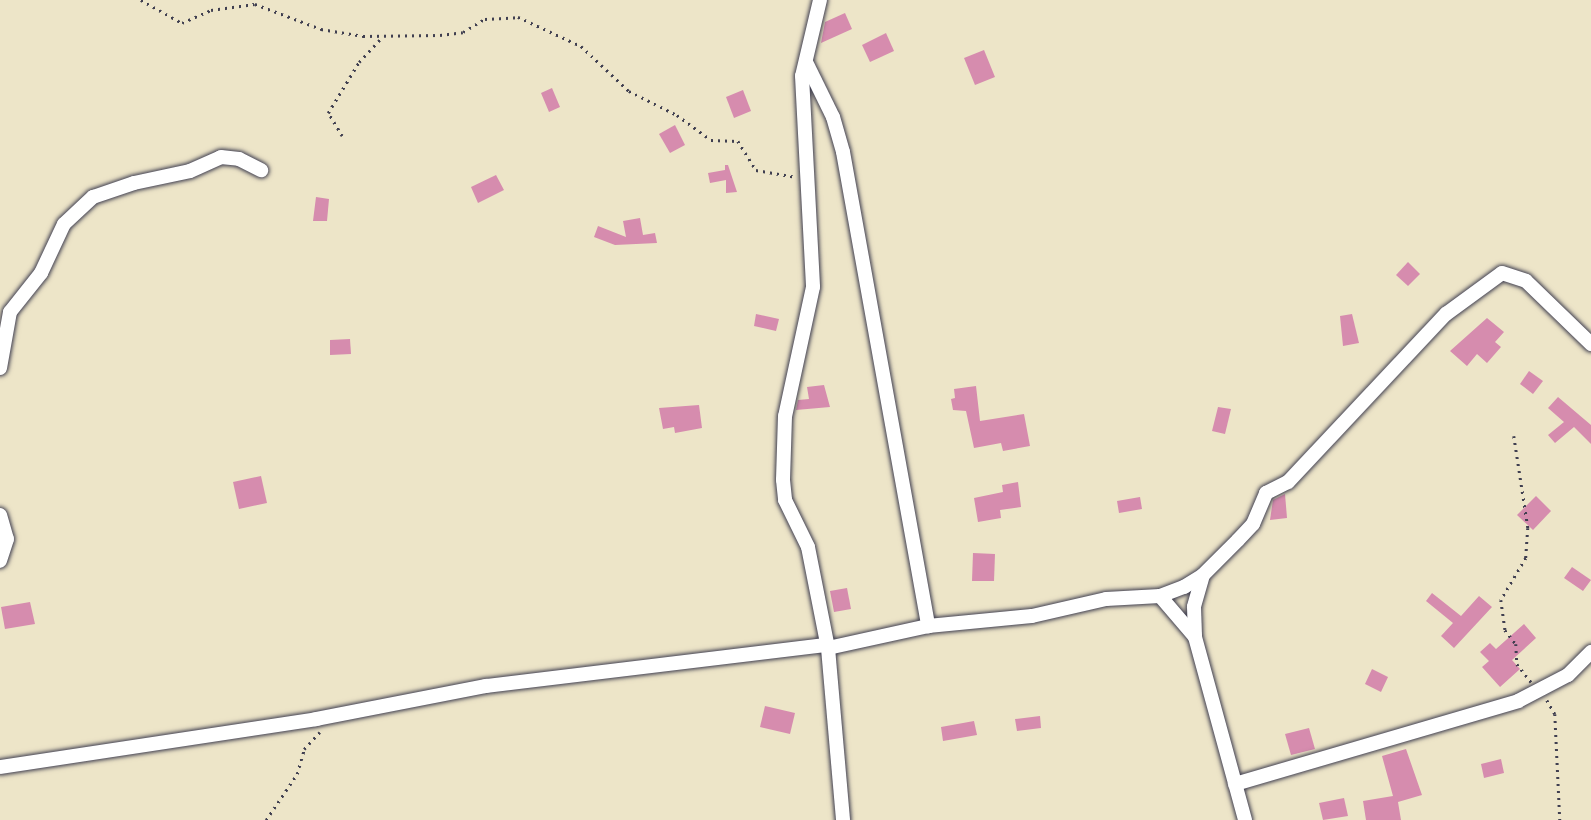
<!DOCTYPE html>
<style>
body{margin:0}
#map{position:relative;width:1591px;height:820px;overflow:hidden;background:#ede5c8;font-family:"Architects Daughter",sans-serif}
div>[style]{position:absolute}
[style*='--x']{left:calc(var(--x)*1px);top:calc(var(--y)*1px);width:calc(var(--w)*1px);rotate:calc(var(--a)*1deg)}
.building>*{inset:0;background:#d68cae}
.path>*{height:2.5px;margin-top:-1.25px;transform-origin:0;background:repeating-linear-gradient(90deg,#403f50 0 2px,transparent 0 7px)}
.roads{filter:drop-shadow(0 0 2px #403f50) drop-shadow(0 0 2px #403f50)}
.street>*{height:14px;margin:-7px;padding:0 7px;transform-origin:7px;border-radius:7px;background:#fff}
span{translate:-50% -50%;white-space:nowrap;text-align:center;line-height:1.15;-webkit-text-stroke:5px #fdfcf7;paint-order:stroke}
</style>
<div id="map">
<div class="building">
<i style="clip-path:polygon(845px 13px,852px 29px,821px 43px,825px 22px)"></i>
<i style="clip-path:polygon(886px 33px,894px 51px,870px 62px,862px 45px)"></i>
<i style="clip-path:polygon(984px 50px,995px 77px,975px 85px,964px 58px)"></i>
<i style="clip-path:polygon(552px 88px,560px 107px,549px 112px,541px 93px)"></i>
<i style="clip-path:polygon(743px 90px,751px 111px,734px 118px,726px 97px)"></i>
<i style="clip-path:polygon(675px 125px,685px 145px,670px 153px,659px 134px)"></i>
<i style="clip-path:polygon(725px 165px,728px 165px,737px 192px,726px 193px,726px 180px,710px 183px,708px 173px,725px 170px)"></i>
<i style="clip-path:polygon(496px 175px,504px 190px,478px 203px,471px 187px)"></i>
<i style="clip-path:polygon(316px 197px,329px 199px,327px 221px,313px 221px)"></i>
<i style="clip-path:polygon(640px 218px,643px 235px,655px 233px,657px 243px,615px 245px,594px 237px,598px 226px,626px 237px,623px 221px)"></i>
<i style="clip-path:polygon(1408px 262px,1420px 274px,1408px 286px,1396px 275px)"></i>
<i style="clip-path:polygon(756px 314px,779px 319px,776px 331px,754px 326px)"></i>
<i style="clip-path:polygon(1352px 314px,1359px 343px,1343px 346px,1340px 316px)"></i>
<i style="clip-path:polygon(1487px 318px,1504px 332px,1495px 342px,1501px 347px,1487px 363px,1477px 354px,1467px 366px,1450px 351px)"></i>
<i style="clip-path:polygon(350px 339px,351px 354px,330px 355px,330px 340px)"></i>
<i style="clip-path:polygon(1529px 371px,1543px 381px,1533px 394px,1520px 384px)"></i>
<i style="clip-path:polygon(824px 385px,830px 407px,796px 410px,798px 400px,809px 399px,807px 387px)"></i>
<i style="clip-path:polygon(976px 386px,980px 421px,1024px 414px,1030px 446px,1003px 451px,1001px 443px,974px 448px,966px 411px,953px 410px,951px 399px,955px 398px,954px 389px)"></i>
<i style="clip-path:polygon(1558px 397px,1591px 425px,1591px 444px,1574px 427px,1555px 443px,1548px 435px,1564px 422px,1548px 408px)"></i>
<i style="clip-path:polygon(699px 405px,702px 428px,675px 433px,674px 427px,663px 429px,659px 408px)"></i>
<i style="clip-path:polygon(1218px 407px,1231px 409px,1225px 434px,1212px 431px)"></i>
<i style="clip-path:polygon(261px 476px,267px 503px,239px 509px,233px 482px)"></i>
<i style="clip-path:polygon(1018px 482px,1021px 507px,1000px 510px,1001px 518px,978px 522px,974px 498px,1003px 492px,1002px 485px)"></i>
<i style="clip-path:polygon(1285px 494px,1287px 518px,1270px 520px,1273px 500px)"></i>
<i style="clip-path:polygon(1536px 496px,1551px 511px,1533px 530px,1517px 515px)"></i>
<i style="clip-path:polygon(1140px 497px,1142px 509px,1119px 513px,1117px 501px)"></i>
<i style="clip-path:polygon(973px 553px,995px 554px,994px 581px,972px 581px)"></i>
<i style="clip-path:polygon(1572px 567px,1591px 580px,1583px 591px,1564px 578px)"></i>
<i style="clip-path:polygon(847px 588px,851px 609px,834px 612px,830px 591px)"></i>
<i style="clip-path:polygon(1432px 593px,1461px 616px,1479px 596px,1492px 607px,1454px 648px,1441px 636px,1453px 623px,1426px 601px)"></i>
<i style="clip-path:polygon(30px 602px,35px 624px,5px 629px,1px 607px)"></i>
<i style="clip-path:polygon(1524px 624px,1536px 638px,1512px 660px,1520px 669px,1500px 687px,1482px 667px,1489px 661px,1480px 652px,1490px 643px,1496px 649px)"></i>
<i style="clip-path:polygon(1372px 669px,1388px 677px,1381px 692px,1365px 684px)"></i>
<i style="clip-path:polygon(765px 706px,795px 713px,790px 734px,760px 727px)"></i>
<i style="clip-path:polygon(1040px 716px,1041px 728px,1017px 731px,1015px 719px)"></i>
<i style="clip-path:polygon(974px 721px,977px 735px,943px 741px,941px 727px)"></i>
<i style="clip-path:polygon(1309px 728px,1315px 749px,1291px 755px,1285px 734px)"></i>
<i style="clip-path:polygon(1406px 749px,1422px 795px,1398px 802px,1401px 820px,1366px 820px,1363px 801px,1393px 796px,1382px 756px)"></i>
<i style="clip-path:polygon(1501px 759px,1504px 773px,1484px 778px,1481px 764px)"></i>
<i style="clip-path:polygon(1344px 798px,1348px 816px,1323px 820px,1319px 803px)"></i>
</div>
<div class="path">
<i style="--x:141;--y:0;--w:47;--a:29.3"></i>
<i style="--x:182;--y:23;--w:32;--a:-24"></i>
<i style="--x:211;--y:10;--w:44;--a:-7.8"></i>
<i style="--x:255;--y:4;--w:71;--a:20.7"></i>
<i style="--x:321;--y:29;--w:43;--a:9.5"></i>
<i style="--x:363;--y:36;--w:77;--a:-0.7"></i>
<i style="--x:440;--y:35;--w:23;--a:-7"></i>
<i style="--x:463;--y:32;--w:26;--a:-31"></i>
<i style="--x:485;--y:19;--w:33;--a:-3"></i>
<i style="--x:518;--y:17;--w:69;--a:24.7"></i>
<i style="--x:581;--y:46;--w:66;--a:43.2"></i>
<i style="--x:629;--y:91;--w:54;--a:26.6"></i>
<i style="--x:677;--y:115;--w:42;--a:36.3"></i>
<i style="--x:711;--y:140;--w:27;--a:2"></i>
<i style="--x:738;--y:141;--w:34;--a:58"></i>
<i style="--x:756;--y:170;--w:41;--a:9.9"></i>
<i style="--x:342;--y:136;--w:27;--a:-121"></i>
<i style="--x:328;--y:113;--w:60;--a:-58.7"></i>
<i style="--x:359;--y:62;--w:35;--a:-47"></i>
<i style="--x:1514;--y:436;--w:93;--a:81.3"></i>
<i style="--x:1528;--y:528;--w:30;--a:94"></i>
<i style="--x:1526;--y:558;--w:49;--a:120.8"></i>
<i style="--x:1501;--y:600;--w:30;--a:82"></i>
<i style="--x:1505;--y:630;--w:18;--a:52"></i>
<i style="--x:1516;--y:644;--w:20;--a:87"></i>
<i style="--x:1517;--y:664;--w:23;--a:52"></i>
<i style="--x:1547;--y:700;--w:16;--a:60"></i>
<i style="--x:1555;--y:714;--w:106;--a:87.3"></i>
<i style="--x:266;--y:820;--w:55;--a:-56"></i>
<i style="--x:297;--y:774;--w:26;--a:-74"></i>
<i style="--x:304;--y:749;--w:23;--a:-47"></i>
</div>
<div class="roads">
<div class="street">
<i style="--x:820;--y:0;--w:78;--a:103.3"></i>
<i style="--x:802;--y:76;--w:211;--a:87"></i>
<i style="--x:813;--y:287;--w:132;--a:102.2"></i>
<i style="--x:785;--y:416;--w:64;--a:91.8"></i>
<i style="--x:783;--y:480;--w:20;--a:84"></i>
<i style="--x:785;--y:500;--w:52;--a:63.9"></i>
<i style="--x:808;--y:547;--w:103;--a:78.8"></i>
<i style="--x:828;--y:648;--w:173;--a:85"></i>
<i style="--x:806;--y:62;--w:61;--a:63.9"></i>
<i style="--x:833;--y:117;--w:36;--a:74"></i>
<i style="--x:843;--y:152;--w:482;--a:79.8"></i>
<i style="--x:0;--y:368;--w:57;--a:-79.9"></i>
<i style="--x:10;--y:312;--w:50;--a:-51.5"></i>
<i style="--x:41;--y:273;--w:54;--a:-64.9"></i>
<i style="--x:64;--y:224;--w:40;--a:-43"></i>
<i style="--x:93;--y:197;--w:43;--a:-18.9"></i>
<i style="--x:134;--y:183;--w:57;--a:-12.1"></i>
<i style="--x:190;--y:171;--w:34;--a:-24"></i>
<i style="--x:221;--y:157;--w:18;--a:6"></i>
<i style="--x:239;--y:159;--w:25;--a:27"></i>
<i style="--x:0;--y:515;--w:25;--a:74"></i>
<i style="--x:7;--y:539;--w:23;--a:108"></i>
<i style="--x:1203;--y:575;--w:33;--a:106"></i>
<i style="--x:1194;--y:607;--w:30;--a:88"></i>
<i style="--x:1195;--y:637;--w:190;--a:74.7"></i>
<i style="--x:1160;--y:596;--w:54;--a:49.5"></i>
<i style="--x:828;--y:648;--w:102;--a:-12.4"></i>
<i style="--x:928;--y:626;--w:104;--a:-5.5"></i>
<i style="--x:1032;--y:616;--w:76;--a:-12.9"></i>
<i style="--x:1106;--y:599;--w:54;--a:-3.2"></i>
<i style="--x:1160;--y:596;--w:26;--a:-21"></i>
<i style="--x:1184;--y:587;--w:22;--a:-32"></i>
<i style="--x:1203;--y:575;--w:49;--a:-45"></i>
<i style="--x:1238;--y:540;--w:22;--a:-47"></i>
<i style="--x:1253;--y:524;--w:34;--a:-67"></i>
<i style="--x:1266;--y:493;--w:25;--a:-27"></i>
<i style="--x:1288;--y:482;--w:231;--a:-46.8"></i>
<i style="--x:1446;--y:314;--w:69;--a:-36.2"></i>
<i style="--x:1502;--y:273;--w:25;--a:18"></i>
<i style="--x:1526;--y:281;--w:91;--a:44.1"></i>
<i style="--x:0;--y:767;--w:320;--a:-8.6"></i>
<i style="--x:316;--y:719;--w:173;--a:-11"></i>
<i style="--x:486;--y:686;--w:343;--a:-6.9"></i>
<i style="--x:1235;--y:784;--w:295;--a:-16.3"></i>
<i style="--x:1518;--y:701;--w:56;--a:-27.5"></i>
<i style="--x:1568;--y:675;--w:33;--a:-45"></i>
</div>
</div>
</div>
